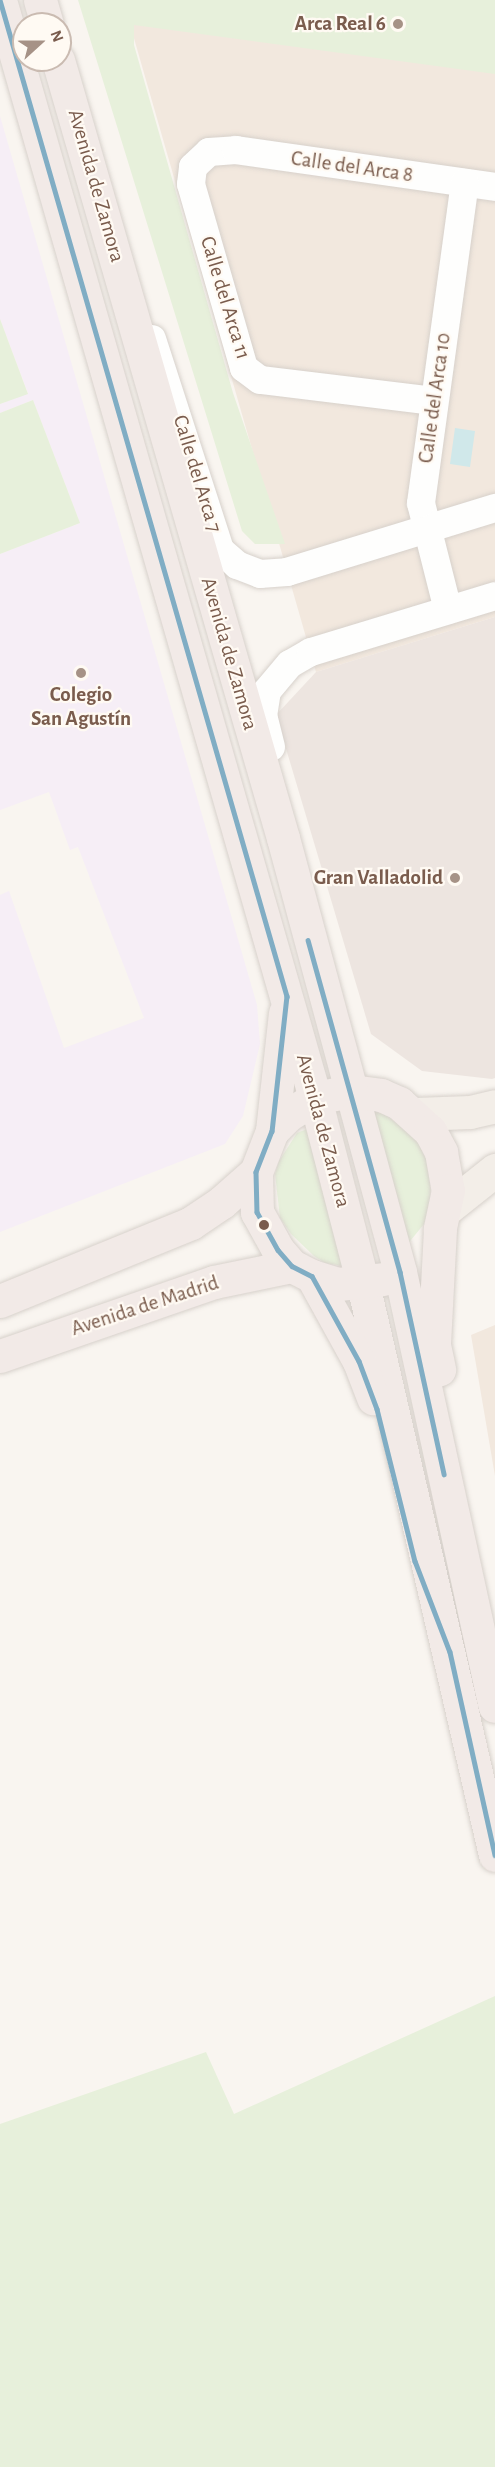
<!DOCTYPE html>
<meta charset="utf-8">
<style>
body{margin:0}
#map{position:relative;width:495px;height:2467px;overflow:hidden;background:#f9f5f0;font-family:"Alegreya Sans",sans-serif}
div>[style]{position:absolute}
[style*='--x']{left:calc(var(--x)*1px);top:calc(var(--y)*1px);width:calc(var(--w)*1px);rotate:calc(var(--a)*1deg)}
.residential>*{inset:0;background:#f2e8de}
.industrial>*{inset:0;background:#ede5e0}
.education>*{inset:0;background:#f6eef6}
.green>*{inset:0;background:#e7f0db}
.water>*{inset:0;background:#d0e8ea}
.roads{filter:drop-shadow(0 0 2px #d7d1cb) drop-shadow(0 0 2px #d7d1cb)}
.minor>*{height:28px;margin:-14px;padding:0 14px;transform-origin:14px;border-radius:14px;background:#fefefd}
.major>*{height:33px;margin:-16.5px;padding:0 16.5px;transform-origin:16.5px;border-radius:16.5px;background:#f3eee8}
.highway>*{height:33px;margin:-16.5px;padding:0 16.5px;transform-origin:16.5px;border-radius:16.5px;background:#f2eae7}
.bus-1>*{height:4.5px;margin:-2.25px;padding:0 2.25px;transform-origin:2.25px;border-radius:2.25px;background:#80adc4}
.dots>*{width:16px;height:16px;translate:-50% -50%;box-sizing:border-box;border:3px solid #fffaf3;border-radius:50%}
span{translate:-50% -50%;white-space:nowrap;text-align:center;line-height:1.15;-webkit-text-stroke:4.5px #fffaf3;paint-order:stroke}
.poi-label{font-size:21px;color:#7a5c4d;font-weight:700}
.right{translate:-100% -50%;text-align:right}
.street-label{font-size:21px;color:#7a5c4d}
.north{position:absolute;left:12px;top:12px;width:60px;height:60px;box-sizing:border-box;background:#fffaf3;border:2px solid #cabbb1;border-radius:50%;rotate:69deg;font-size:16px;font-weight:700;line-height:24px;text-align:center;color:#7a5c4d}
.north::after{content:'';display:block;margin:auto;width:21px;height:27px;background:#a69286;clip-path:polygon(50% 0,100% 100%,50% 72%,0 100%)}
</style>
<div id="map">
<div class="residential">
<i style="clip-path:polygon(123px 0,495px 0,495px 617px,316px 672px)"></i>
<i style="clip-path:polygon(495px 1325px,495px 1476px,471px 1335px)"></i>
</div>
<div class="industrial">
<i style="clip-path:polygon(495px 617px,495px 1078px,492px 1079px,422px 1071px,371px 1034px,276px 715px,316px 672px)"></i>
</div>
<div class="education">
<i style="clip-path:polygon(0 116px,257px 1005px,260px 1044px,243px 1116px,225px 1144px,0 1232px,0 895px,9px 891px,64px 1048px,144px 1018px,78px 847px,70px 850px,49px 792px,0 810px,0 554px,80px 523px,33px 400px,0 413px,0 404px,28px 393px,0 319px)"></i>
</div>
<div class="green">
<i style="clip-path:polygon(78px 0,495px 0,495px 74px,134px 25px,134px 45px,233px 393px,285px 544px,255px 544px,242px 531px)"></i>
<i style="clip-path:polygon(0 319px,28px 394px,0 404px)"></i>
<i style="clip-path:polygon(33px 400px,80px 523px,0 554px,0 413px)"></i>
<i style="clip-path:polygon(367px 1111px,382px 1113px,409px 1131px,422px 1145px,431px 1165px,430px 1208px,424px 1224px,402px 1251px)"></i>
<i style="clip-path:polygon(312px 1127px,349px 1267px,325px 1263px,314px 1256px,291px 1234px,280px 1218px,275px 1174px,279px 1161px,297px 1133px)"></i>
<i style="clip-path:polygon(495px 1996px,495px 2467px,0 2467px,0 2124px,206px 2052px,234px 2114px)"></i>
</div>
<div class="water">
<i style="clip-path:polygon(455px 428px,475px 431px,470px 467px,450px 464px)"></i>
</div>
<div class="roads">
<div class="minor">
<i style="--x:152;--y:339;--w:222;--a:72.1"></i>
<i style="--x:220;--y:550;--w:23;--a:41"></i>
<i style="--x:237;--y:565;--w:25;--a:21"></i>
<i style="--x:260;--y:574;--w:27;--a:-4"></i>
<i style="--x:287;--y:572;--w:218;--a:-17.1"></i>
<i style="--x:434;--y:401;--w:175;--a:-173.1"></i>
<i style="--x:260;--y:380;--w:20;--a:-143"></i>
<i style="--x:244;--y:368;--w:191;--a:-106.1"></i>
<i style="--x:191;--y:184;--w:17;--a:-83"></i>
<i style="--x:193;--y:167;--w:22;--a:-43"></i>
<i style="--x:209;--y:152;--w:27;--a:-4"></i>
<i style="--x:236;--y:150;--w:262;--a:8.1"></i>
<i style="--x:448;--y:610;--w:110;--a:-104.2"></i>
<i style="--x:421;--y:503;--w:323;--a:-82.2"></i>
<i style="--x:271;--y:747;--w:32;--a:-104"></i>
<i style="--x:263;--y:716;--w:25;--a:-81"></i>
<i style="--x:267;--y:691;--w:35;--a:-50"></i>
<i style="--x:290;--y:664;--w:24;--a:-30"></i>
<i style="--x:311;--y:652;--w:192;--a:-16.9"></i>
</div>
<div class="major">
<i style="--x:415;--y:1114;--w:55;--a:-2.1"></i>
<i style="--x:470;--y:1112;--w:26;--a:-13"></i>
<i style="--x:446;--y:1209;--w:63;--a:-38.5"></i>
</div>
<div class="highway">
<i style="--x:0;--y:0;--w:1142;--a:73.99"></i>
<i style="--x:315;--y:1098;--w:192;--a:75.5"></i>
<i style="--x:363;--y:1284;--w:586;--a:76.98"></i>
<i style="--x:40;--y:0;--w:25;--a:74"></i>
<i style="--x:58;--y:60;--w:810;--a:73.87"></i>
<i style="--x:283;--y:838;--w:449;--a:74.9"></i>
<i style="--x:400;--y:1272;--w:444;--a:77.7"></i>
<i style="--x:285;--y:1013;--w:119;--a:96.3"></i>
<i style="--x:272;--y:1131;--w:44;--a:111.3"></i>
<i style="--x:256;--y:1172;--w:40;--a:88.6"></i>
<i style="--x:257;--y:1212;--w:43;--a:61.1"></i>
<i style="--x:278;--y:1250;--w:21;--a:49"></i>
<i style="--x:292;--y:1266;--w:22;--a:27"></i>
<i style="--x:312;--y:1276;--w:28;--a:17"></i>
<i style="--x:339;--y:1284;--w:44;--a:-6.5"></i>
<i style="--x:272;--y:1131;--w:23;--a:-45"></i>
<i style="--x:288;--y:1115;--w:32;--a:-32"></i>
<i style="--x:315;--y:1098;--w:36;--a:-11"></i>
<i style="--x:350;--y:1091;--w:31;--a:7"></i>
<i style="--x:381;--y:1095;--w:20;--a:24"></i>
<i style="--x:399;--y:1103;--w:42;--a:42.1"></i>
<i style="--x:430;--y:1131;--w:24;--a:62"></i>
<i style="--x:441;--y:1152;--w:39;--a:80"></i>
<i style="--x:448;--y:1190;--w:40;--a:102"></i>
<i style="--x:440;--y:1229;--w:116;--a:93"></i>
<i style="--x:434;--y:1345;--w:25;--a:78"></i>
<i style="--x:312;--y:1276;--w:97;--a:61.1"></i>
<i style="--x:359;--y:1361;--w:40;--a:69"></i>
<i style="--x:0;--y:1301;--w:206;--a:-22.2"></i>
<i style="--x:191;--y:1223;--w:37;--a:-34"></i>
<i style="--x:222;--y:1202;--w:45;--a:-41.4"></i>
<i style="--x:0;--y:1356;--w:226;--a:-19.1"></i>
<i style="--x:214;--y:1282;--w:80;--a:-11.6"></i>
</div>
</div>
<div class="bus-1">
<i style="--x:0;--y:0;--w:1037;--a:73.93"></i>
<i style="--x:287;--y:996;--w:136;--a:96.3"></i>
<i style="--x:272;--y:1131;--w:44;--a:111.3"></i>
<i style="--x:256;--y:1172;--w:40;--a:88.6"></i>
<i style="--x:257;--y:1212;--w:43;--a:61.1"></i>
<i style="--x:278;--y:1250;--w:21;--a:49"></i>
<i style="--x:292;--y:1266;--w:22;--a:27"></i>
<i style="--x:312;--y:1276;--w:97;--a:61.1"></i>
<i style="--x:359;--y:1361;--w:51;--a:69.4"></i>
<i style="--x:377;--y:1409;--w:157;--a:76"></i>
<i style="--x:415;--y:1561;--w:97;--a:69"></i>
<i style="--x:450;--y:1652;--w:208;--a:77.5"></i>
<i style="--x:308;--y:940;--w:345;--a:74.5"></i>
<i style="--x:400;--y:1272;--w:207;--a:77.7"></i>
</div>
<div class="dots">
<i style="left:398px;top:24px;background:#a69286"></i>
<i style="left:81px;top:673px;background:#a69286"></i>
<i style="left:455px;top:878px;background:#a69286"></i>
<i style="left:264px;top:1225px;background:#7a5c4d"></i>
</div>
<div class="poi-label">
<span class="right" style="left:386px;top:24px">Arca Real 6</span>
<span style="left:81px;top:707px">Colegio<br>San Agustín</span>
<span class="right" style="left:443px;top:878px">Gran Valladolid</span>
</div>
<div class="street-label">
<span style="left:352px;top:167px;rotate:8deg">Calle del Arca 8</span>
<span style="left:96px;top:186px;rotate:74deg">Avenida de Zamora</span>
<span style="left:225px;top:298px;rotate:73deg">Calle del Arca 11</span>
<span style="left:435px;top:398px;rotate:-82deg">Calle del Arca 10</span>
<span style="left:197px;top:474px;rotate:73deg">Calle del Arca 7</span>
<span style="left:229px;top:654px;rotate:74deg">Avenida de Zamora</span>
<span style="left:323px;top:1131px;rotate:75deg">Avenida de Zamora</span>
<span style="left:145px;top:1306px;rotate:-18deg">Avenida de Madrid</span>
</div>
<div class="north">N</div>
</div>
